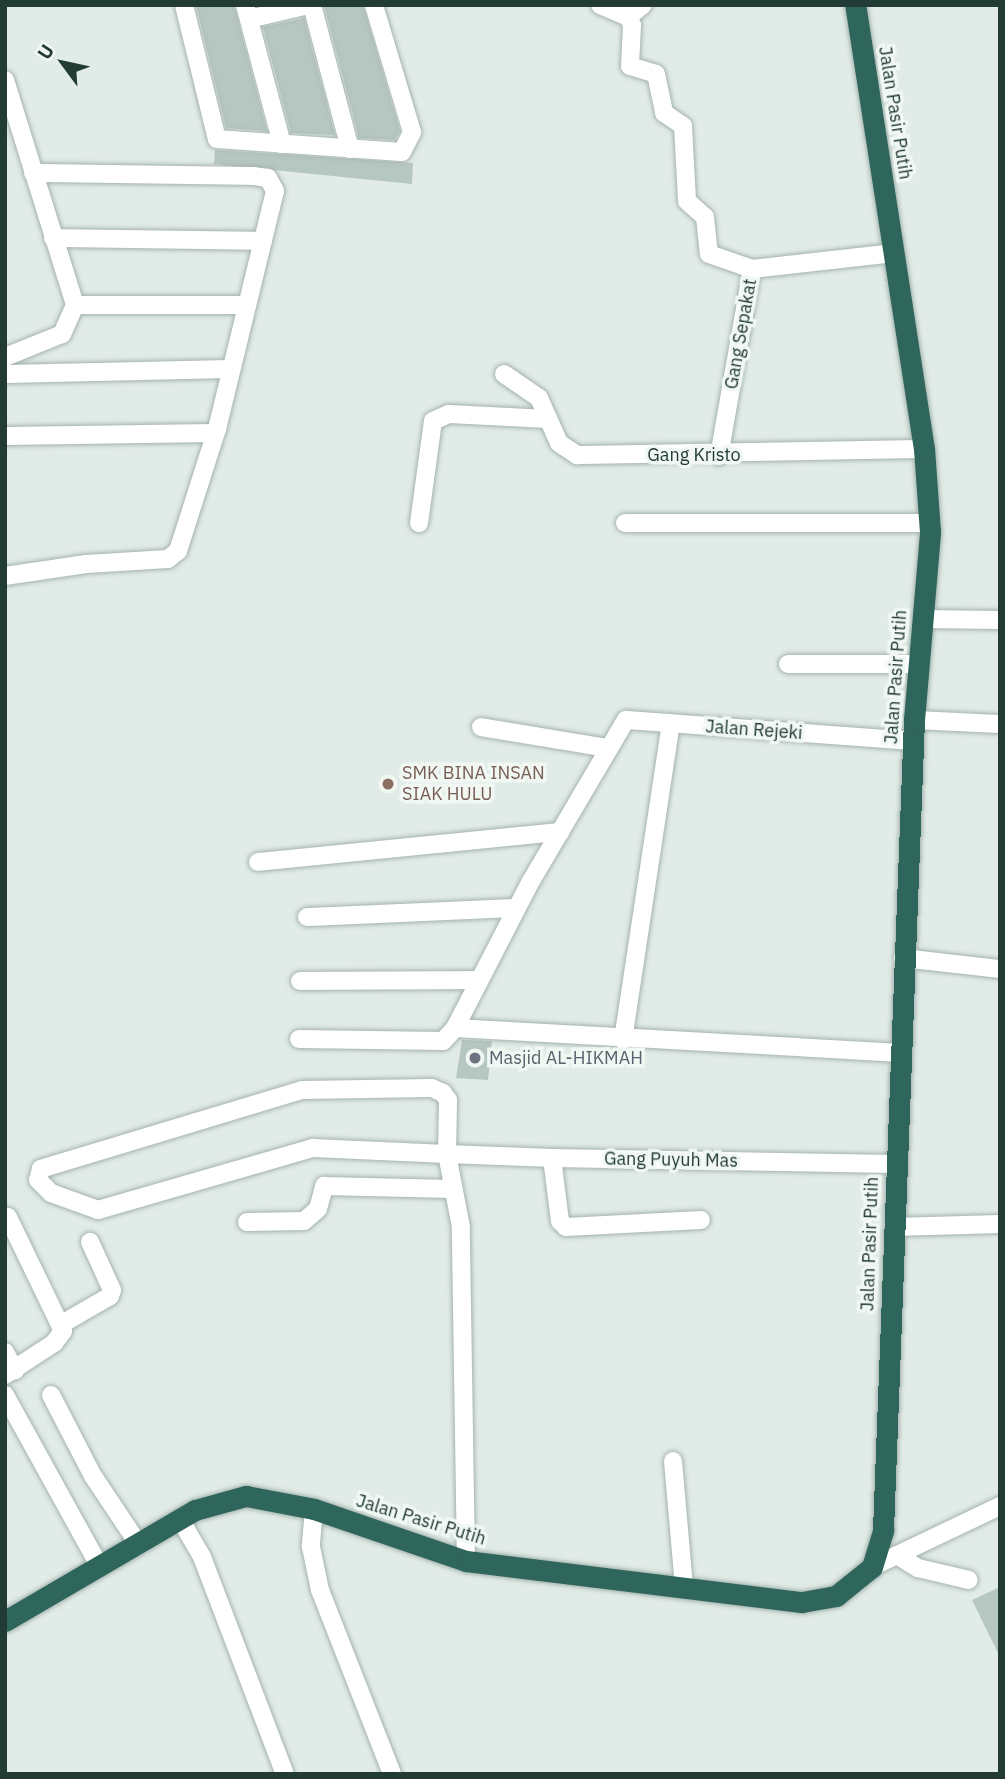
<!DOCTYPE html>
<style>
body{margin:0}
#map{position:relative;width:1005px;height:1779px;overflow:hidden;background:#e1ebe7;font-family:"IBM Plex Sans",sans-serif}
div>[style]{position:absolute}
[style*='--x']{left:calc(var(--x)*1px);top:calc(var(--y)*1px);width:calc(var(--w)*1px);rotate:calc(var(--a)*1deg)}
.building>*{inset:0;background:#b6c6c0}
.roads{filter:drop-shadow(0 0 2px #a4b3ae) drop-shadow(0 0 2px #a4b3ae)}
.minor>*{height:18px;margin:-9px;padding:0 9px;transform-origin:9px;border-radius:9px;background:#fff}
.highway>*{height:21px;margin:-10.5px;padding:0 10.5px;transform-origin:10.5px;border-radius:10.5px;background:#2f665c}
.dots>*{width:19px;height:19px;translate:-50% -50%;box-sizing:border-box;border:4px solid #f1f8f4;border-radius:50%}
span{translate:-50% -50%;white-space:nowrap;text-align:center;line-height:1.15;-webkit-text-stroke:7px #f1f8f4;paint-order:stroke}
.street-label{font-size:18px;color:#223b35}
.education-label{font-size:18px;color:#785e54}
.left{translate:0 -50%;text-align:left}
.worship-label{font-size:18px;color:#5b616d}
.frame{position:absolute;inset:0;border:7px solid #223b35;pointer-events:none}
.north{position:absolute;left:28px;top:28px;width:70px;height:70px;-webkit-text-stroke:5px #f1f8f4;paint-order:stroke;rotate:303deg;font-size:19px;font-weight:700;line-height:28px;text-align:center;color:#223b35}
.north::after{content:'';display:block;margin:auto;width:24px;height:32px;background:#223b35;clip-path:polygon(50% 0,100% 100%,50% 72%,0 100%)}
</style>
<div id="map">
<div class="building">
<i style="clip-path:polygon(196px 5px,234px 5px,267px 131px,226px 128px)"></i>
<i style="clip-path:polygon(324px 5px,363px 5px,400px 131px,395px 140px,359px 138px)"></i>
<i style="clip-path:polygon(304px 18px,335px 135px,291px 133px,263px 27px)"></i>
<i style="clip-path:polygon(215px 150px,413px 163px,412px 184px,214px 164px)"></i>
<i style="clip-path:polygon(462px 1040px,492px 1041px,488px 1080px,456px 1078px)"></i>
<i style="clip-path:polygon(1000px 1587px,1000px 1657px,972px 1600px)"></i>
</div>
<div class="roads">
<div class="minor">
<i style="--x:184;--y:5;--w:138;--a:76.2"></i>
<i style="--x:217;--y:139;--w:185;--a:4"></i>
<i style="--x:402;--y:152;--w:22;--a:-63"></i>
<i style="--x:412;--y:132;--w:133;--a:-106.7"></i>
<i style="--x:245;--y:5;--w:144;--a:75.1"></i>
<i style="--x:312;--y:5;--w:149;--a:75.2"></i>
<i style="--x:600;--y:5;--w:30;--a:23"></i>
<i style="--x:628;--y:17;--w:9;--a:63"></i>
<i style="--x:632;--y:25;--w:41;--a:92.8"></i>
<i style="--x:630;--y:66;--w:27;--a:17"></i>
<i style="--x:656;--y:74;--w:40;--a:78"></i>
<i style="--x:664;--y:113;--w:23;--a:34"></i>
<i style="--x:683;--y:126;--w:75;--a:86.9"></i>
<i style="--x:687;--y:201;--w:24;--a:42"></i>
<i style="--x:705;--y:217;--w:37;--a:84"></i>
<i style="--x:709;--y:254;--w:46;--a:19.2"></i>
<i style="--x:628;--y:17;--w:19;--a:-39"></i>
<i style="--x:249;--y:19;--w:61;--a:-13.3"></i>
<i style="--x:5;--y:80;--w:236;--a:72.7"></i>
<i style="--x:75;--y:305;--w:32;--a:114"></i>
<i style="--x:62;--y:334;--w:61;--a:158"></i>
<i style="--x:53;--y:238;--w:210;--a:0.8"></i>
<i style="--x:75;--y:305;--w:172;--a:0"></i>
<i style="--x:5;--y:374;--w:226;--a:-1.3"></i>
<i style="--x:504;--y:374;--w:42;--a:34.4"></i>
<i style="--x:539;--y:398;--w:49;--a:66"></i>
<i style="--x:559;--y:443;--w:22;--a:34"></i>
<i style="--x:577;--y:455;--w:347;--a:-1"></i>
<i style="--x:5;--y:436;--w:208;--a:-0.8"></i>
<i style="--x:213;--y:433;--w:6;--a:-45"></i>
<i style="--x:719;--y:456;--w:190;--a:-80"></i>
<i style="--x:752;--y:269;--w:143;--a:-6.4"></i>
<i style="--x:419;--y:523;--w:103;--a:-82.2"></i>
<i style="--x:433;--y:421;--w:17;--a:-24"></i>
<i style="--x:449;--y:414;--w:99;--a:2.9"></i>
<i style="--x:625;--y:523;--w:304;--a:0"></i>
<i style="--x:5;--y:576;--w:82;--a:-8.4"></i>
<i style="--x:86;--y:564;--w:82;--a:-3.5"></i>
<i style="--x:168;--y:559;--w:13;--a:-39"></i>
<i style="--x:178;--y:551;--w:128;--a:-72.3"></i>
<i style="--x:217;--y:429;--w:245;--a:-76.3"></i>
<i style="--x:275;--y:191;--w:15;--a:-118"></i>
<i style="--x:268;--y:178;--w:14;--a:-172"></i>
<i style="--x:254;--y:176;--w:221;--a:-179.2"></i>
<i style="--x:922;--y:619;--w:78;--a:0.7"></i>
<i style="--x:788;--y:664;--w:131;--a:0"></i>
<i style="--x:914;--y:720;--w:86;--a:2.7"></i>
<i style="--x:481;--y:727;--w:129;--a:9.4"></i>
<i style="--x:258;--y:862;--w:304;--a:-5.7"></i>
<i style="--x:307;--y:917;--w:210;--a:-2.5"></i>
<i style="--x:903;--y:958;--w:98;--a:6.5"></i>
<i style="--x:300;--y:981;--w:179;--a:-0.3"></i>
<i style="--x:455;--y:1028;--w:446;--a:3.2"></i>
<i style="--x:299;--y:1039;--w:144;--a:0.8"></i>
<i style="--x:443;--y:1041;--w:18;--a:-47"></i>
<i style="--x:455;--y:1028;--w:165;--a:-62.7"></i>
<i style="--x:531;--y:881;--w:187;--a:-59.5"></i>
<i style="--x:626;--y:720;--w:289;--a:4.2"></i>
<i style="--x:623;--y:1040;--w:320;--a:-81.4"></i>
<i style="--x:552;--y:1158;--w:64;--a:82.8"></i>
<i style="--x:560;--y:1221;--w:8;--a:45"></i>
<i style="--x:566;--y:1227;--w:135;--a:-3"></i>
<i style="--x:247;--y:1222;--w:57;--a:-1"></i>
<i style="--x:304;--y:1221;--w:18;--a:-41"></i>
<i style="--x:318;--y:1209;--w:24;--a:-75"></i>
<i style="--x:324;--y:1186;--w:128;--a:1.3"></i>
<i style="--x:894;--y:1227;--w:106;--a:-1.6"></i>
<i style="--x:60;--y:1325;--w:58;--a:-30.1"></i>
<i style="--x:110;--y:1296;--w:6;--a:-72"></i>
<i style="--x:112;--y:1290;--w:53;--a:-114.6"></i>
<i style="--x:5;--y:1352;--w:21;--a:61"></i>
<i style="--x:5;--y:1375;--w:59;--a:-33.1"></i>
<i style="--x:54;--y:1343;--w:15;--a:-53"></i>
<i style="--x:63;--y:1331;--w:127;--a:-115.8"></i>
<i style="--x:5;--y:1395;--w:194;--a:61.1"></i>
<i style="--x:51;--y:1395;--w:91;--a:62.6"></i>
<i style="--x:93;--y:1476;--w:79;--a:56.3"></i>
<i style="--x:673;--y:1461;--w:126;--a:85"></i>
<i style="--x:314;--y:1509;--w:38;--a:95"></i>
<i style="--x:311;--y:1547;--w:44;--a:78.2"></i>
<i style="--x:320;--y:1590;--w:198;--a:68.6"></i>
<i style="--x:180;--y:1519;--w:44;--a:59.9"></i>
<i style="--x:202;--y:1557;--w:232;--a:69.1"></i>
<i style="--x:897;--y:1555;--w:25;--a:32"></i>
<i style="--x:918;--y:1568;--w:52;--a:13.2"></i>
<i style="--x:466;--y:1561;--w:334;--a:-90.9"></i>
<i style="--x:461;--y:1227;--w:74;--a:-100.9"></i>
<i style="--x:447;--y:1154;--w:54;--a:-88.9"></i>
<i style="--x:448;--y:1100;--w:9;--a:-126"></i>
<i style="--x:443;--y:1093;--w:12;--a:-156"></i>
<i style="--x:432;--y:1088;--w:130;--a:179.1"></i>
<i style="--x:302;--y:1090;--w:273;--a:163.2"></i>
<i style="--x:41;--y:1169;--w:11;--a:105"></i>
<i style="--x:38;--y:1180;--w:18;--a:45"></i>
<i style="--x:51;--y:1193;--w:50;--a:19.9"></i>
<i style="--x:98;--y:1210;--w:224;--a:-16.1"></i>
<i style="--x:313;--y:1148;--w:134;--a:2.6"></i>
<i style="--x:447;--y:1154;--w:105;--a:2.2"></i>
<i style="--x:552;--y:1158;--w:343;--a:1"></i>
<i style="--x:872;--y:1567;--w:142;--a:-25.5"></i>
</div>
<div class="highway">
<i style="--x:5;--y:1621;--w:220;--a:-30.3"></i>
<i style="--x:195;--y:1510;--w:53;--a:-15.4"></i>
<i style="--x:246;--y:1496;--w:69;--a:10.8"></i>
<i style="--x:314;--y:1509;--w:161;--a:18.9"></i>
<i style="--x:466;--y:1561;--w:338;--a:7"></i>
<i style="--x:802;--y:1602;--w:35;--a:-10"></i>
<i style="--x:836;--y:1596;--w:46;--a:-38.9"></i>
<i style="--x:872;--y:1567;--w:39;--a:-73"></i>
<i style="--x:883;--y:1530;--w:811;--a:-87.81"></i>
<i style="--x:914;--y:720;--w:189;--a:-85.1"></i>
<i style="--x:930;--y:532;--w:83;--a:-94.1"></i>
<i style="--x:924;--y:449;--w:449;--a:-98.8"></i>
</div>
</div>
<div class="dots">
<i style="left:388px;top:784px;background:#8d6e63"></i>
<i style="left:475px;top:1058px;background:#6b7280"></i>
</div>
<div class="street-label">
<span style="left:895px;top:113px;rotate:81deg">Jalan Pasir Putih</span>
<span style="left:741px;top:334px;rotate:-80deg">Gang Sepakat</span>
<span style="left:694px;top:455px">Gang Kristo</span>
<span style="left:896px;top:677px;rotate:-86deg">Jalan Pasir Putih</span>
<span style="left:754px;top:730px;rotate:4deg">Jalan Rejeki</span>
<span style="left:671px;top:1160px;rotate:1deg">Gang Puyuh Mas</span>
<span style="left:870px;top:1244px;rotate:-88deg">Jalan Pasir Putih</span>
<span style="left:421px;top:1520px;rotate:17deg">Jalan Pasir Putih</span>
</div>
<div class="education-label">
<span class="left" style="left:402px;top:784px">SMK BINA INSAN<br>SIAK HULU</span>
</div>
<div class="worship-label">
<span class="left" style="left:489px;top:1058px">Masjid AL-HIKMAH</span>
</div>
<div class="frame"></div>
<div class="north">U</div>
</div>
